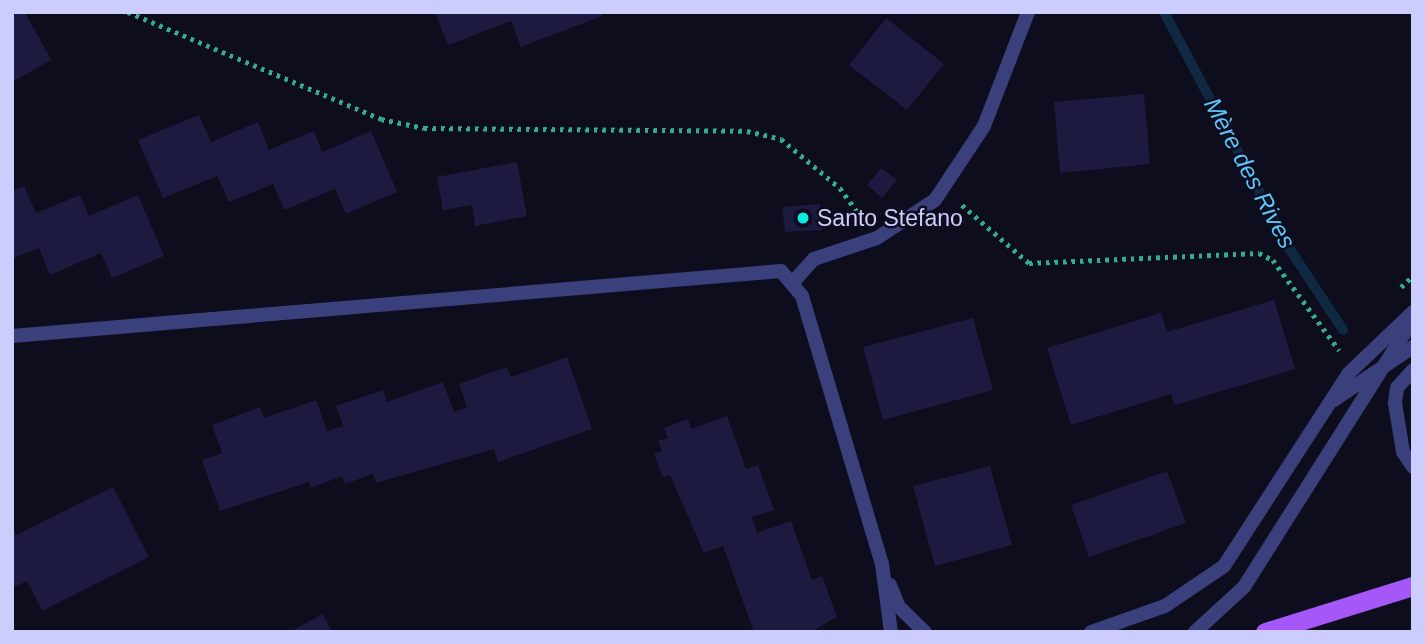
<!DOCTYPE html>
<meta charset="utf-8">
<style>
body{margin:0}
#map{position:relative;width:1425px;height:644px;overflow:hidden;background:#0d0d1e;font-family:Helvetica,sans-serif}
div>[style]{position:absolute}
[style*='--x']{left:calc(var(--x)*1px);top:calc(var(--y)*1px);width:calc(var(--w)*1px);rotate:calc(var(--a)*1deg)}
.stream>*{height:10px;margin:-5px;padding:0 5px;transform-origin:5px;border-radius:5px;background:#0e2941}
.building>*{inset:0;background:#1c1a3e}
.path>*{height:4.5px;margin-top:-2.25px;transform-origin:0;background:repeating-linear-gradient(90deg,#32ab93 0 3.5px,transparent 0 8.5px)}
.minor>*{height:14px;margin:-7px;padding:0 7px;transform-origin:7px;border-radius:7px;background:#3a407b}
.primary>*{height:19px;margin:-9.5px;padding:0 9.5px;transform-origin:9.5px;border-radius:9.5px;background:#a657f8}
.dots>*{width:19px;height:19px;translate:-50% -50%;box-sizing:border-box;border:4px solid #0d0d1e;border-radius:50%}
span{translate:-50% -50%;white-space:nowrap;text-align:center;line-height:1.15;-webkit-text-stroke:5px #0d0d1e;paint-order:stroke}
.poi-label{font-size:23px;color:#cccdfd}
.left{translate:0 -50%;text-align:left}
.water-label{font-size:24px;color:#5ec6f9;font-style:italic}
.frame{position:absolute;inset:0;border:14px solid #cccdfd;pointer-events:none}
</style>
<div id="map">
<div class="stream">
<i style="--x:1164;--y:12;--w:267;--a:62.1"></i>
<i style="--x:1289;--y:248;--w:98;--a:56.6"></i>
</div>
<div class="building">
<i style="clip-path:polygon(12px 12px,25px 12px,51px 60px,12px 82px)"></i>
<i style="clip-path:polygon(435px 12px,600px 12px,602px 16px,521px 47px,511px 21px,448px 45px)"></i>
<i style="clip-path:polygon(886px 18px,944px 64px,907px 110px,849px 65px)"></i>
<i style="clip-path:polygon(1144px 94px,1150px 164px,1060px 173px,1054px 102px)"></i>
<i style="clip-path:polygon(199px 115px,211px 142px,258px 122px,269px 150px,314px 131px,322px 152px,371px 131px,397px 192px,346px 214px,335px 189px,284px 210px,273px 184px,229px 202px,217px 176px,163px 198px,138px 140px)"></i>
<i style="clip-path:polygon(517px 162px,527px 216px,475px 226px,472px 205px,443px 210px,437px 177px)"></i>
<i style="clip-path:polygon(881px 168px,897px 180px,882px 198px,867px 185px)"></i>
<i style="clip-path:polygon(24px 186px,36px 213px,80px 195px,89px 216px,138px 195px,164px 256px,112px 278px,101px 253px,50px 275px,39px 248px,12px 259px,12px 191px)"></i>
<i style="clip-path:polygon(820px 204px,823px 230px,785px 232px,782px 207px)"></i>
<i style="clip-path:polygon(1274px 300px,1295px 369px,1175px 405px,1171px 394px,1071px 425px,1047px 348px,1161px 313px,1167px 332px)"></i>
<i style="clip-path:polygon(973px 318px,993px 390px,883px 420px,863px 347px)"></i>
<i style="clip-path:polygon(567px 357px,592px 429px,498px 462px,494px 449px,376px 483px,373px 474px,345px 484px,342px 476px,311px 488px,309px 482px,220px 511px,202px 460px,222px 453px,212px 425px,260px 407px,264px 418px,316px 400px,327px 431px,343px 426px,336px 406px,383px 390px,387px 402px,443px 382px,454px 412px,467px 407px,459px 384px,507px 367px,511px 377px)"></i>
<i style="clip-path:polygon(727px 416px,746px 469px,758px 465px,774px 510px,752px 517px,757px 533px,791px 521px,812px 580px,822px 576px,837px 617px,810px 632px,754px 632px,723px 546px,704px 553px,670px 475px,663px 478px,654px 454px,662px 451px,658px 441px,668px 438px,664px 428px,688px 419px,691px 429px)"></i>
<i style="clip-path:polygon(990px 466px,1012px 545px,935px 566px,913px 486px)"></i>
<i style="clip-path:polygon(1167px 471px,1186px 523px,1089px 557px,1071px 505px)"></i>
<i style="clip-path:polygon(113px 487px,149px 557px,42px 611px,27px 581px,12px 588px,12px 527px,16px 535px)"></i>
<i style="clip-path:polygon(323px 614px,332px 632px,289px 632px)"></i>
</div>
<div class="path">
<i style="--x:128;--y:12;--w:275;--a:22.9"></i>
<i style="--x:381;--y:119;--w:44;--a:11.8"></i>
<i style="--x:424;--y:128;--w:323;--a:0.5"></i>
<i style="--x:747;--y:131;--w:35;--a:13"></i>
<i style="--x:781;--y:139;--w:77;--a:39.7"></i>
<i style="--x:840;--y:188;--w:37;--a:54"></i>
<i style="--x:962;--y:205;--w:89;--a:40.9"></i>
<i style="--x:1029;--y:263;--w:230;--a:-2.5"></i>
<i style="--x:1259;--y:253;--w:16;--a:27"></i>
<i style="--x:1273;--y:260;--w:112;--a:53.7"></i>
<i style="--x:1401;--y:287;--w:16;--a:-43"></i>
</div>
<div class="minor">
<i style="--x:794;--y:281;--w:30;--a:-48"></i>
<i style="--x:814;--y:259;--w:66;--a:-18.4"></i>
<i style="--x:877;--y:238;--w:69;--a:-33.2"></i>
<i style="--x:935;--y:200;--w:89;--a:-56.5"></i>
<i style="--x:984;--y:126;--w:122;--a:-68.9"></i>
<i style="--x:12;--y:336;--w:772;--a:-4.83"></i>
<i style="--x:781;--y:271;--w:33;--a:50"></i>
<i style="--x:802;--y:296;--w:280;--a:73.4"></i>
<i style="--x:882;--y:564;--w:69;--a:82.5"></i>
<i style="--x:1413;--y:370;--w:24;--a:132"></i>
<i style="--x:1397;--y:388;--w:15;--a:98"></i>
<i style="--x:1395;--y:403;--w:50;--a:80.7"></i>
<i style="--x:1403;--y:452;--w:18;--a:56"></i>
<i style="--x:1334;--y:400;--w:95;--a:-33.9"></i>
<i style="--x:890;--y:585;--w:24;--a:68"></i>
<i style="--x:899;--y:607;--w:36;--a:44"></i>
<i style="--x:1091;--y:632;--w:78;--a:-19.4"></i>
<i style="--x:1165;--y:606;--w:71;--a:-34.1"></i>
<i style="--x:1224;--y:566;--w:229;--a:-57.1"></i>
<i style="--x:1348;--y:374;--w:90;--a:-43.6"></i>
<i style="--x:1195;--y:632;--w:67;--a:-42.6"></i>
<i style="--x:1244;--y:587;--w:316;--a:-57.7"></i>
</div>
<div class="primary">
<i style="--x:1265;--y:632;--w:155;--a:-17.3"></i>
</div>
<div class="dots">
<i style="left:803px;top:218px;background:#09ebe3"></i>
</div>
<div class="poi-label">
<span class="left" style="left:817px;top:218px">Santo Stefano</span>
</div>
<div class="water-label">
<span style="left:1250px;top:173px;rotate:62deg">Mère des Rives</span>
</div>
<div class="frame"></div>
</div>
